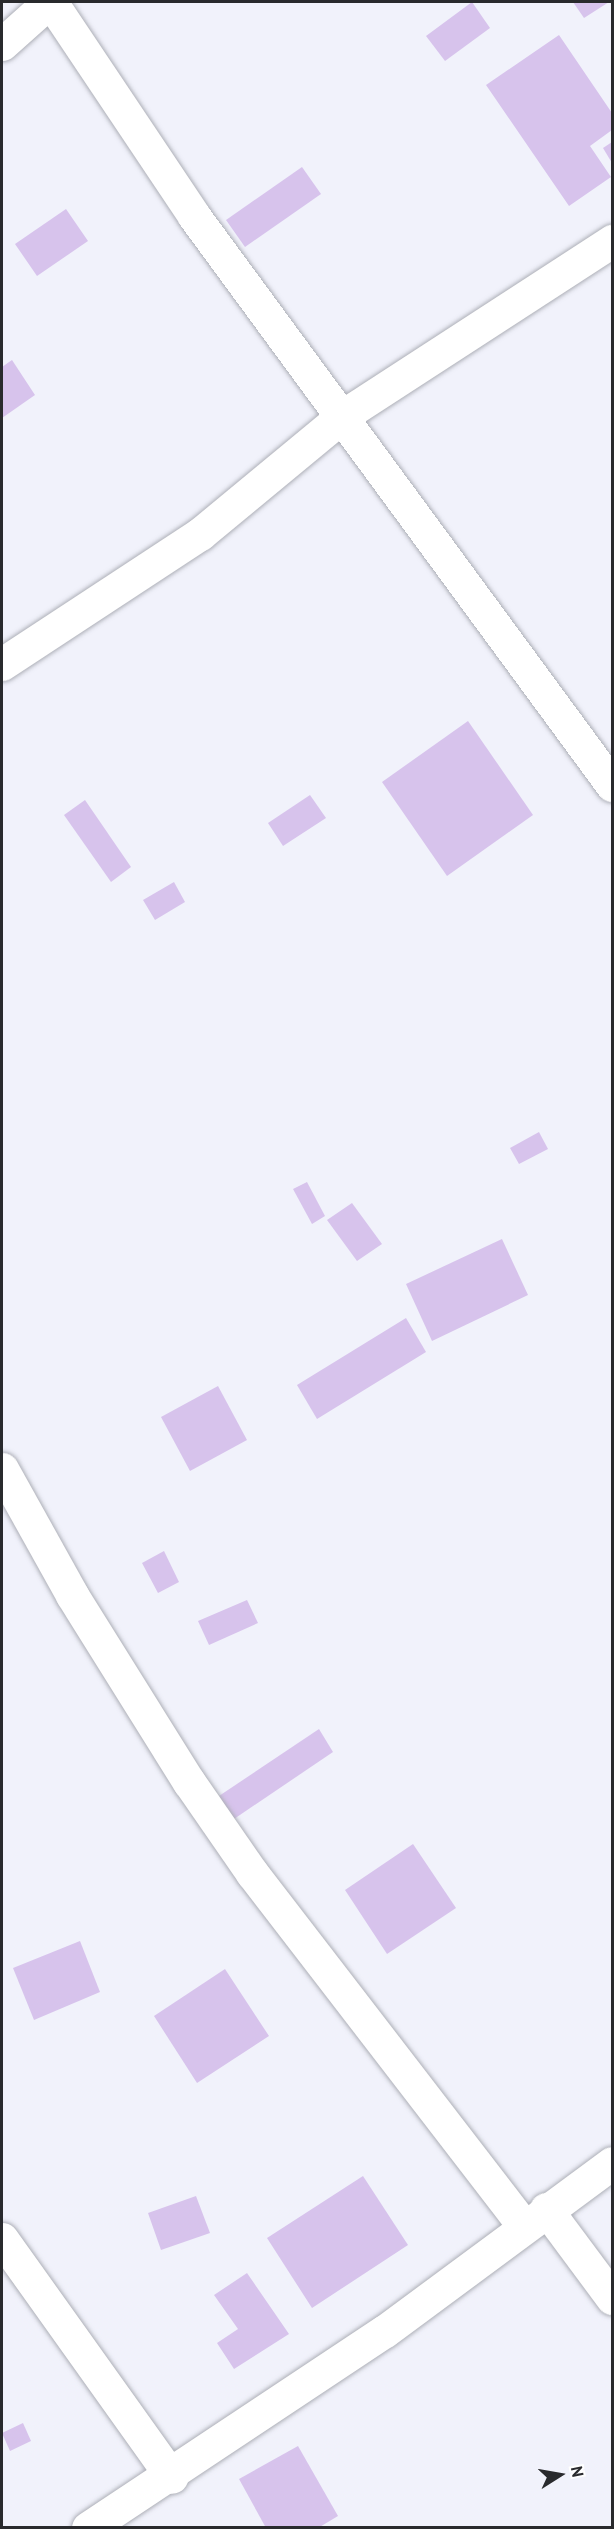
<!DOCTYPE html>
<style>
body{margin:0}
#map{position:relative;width:614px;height:2529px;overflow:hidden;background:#f1f2fb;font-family:"PT Sans",sans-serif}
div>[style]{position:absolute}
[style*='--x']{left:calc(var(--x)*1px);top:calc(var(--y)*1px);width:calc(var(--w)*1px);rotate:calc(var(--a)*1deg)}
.building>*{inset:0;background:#d7c3ec}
.roads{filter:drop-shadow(0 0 2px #adafb7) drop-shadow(0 0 2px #adafb7)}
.minor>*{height:33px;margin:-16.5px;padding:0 16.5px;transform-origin:16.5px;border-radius:16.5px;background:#fff}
span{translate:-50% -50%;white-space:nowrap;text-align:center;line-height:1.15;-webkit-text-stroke:6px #fff;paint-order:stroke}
.frame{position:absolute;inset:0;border:3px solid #292a2d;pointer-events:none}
.north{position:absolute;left:530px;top:2445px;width:60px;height:60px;-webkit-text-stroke:4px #fff;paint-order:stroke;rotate:79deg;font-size:16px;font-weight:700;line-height:24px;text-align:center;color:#292a2d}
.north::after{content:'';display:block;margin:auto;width:21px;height:27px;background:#292a2d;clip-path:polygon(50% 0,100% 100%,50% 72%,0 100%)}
</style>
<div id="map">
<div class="building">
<i style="clip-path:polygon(472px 2px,490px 28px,445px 61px,426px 36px)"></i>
<i style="clip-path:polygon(573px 2px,609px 2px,584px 18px)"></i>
<i style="clip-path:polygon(559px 35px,612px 113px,612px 130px,590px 146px,611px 177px,569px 206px,486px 85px)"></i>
<i style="clip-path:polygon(612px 142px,612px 163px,603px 148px)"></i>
<i style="clip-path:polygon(302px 167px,321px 194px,245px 247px,226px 220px)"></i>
<i style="clip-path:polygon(66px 209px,88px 241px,37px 276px,15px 244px)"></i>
<i style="clip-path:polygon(12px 360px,35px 395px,2px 418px,2px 367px)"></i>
<i style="clip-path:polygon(468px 721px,533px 815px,447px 876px,382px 782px)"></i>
<i style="clip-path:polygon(310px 795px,326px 818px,283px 846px,268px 823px)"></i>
<i style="clip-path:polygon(85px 800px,131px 867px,111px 882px,64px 815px)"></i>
<i style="clip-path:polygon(174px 882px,185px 902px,155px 920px,143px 900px)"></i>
<i style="clip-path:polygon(539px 1132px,548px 1149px,519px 1164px,510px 1148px)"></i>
<i style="clip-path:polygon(307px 1182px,325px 1216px,312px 1224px,293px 1189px)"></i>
<i style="clip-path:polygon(352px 1203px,382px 1244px,357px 1261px,327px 1220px)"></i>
<i style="clip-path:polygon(502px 1239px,528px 1295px,432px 1341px,406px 1284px)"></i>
<i style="clip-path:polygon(406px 1318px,426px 1352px,317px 1419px,297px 1385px)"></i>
<i style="clip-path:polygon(218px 1386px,247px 1440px,190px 1471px,161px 1417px)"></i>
<i style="clip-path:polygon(164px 1551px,179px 1582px,158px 1593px,142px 1563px)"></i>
<i style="clip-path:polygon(247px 1600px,258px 1623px,209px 1645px,198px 1621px)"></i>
<i style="clip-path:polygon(319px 1729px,333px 1752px,234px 1819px,219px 1796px)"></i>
<i style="clip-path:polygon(413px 1844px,456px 1908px,387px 1954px,345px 1890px)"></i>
<i style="clip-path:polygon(80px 1941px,100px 1992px,34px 2020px,13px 1968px)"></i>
<i style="clip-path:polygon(225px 1969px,269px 2036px,197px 2083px,154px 2016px)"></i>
<i style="clip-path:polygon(363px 2176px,408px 2245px,312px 2308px,267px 2238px)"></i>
<i style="clip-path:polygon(196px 2196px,210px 2233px,161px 2250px,148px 2213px)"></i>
<i style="clip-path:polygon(247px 2273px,289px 2334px,234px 2369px,217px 2343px,238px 2329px,214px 2295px)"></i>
<i style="clip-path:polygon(23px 2423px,31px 2441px,10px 2451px,2px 2433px)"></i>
<i style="clip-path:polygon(298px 2446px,338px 2516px,318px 2528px,266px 2528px,239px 2479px)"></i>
</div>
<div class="roads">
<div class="minor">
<i style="--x:51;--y:2;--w:257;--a:56.2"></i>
<i style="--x:194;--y:216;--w:706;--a:53.7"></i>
<i style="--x:2;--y:44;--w:63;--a:-41.8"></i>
<i style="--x:2;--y:664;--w:237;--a:-33.3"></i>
<i style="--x:200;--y:534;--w:187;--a:-39.6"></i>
<i style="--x:344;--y:415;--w:320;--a:-33"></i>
<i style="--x:2;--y:1469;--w:144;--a:60.9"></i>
<i style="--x:72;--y:1595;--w:221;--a:58"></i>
<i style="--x:189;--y:1782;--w:111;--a:55.3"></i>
<i style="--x:252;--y:1873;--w:444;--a:52.4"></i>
<i style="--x:546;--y:2209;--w:111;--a:53.4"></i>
<i style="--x:2;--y:2239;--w:292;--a:54.5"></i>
<i style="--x:88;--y:2528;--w:356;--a:-33.6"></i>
<i style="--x:385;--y:2331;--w:282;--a:-36.5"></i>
</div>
</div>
<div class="frame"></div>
<div class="north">N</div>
</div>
